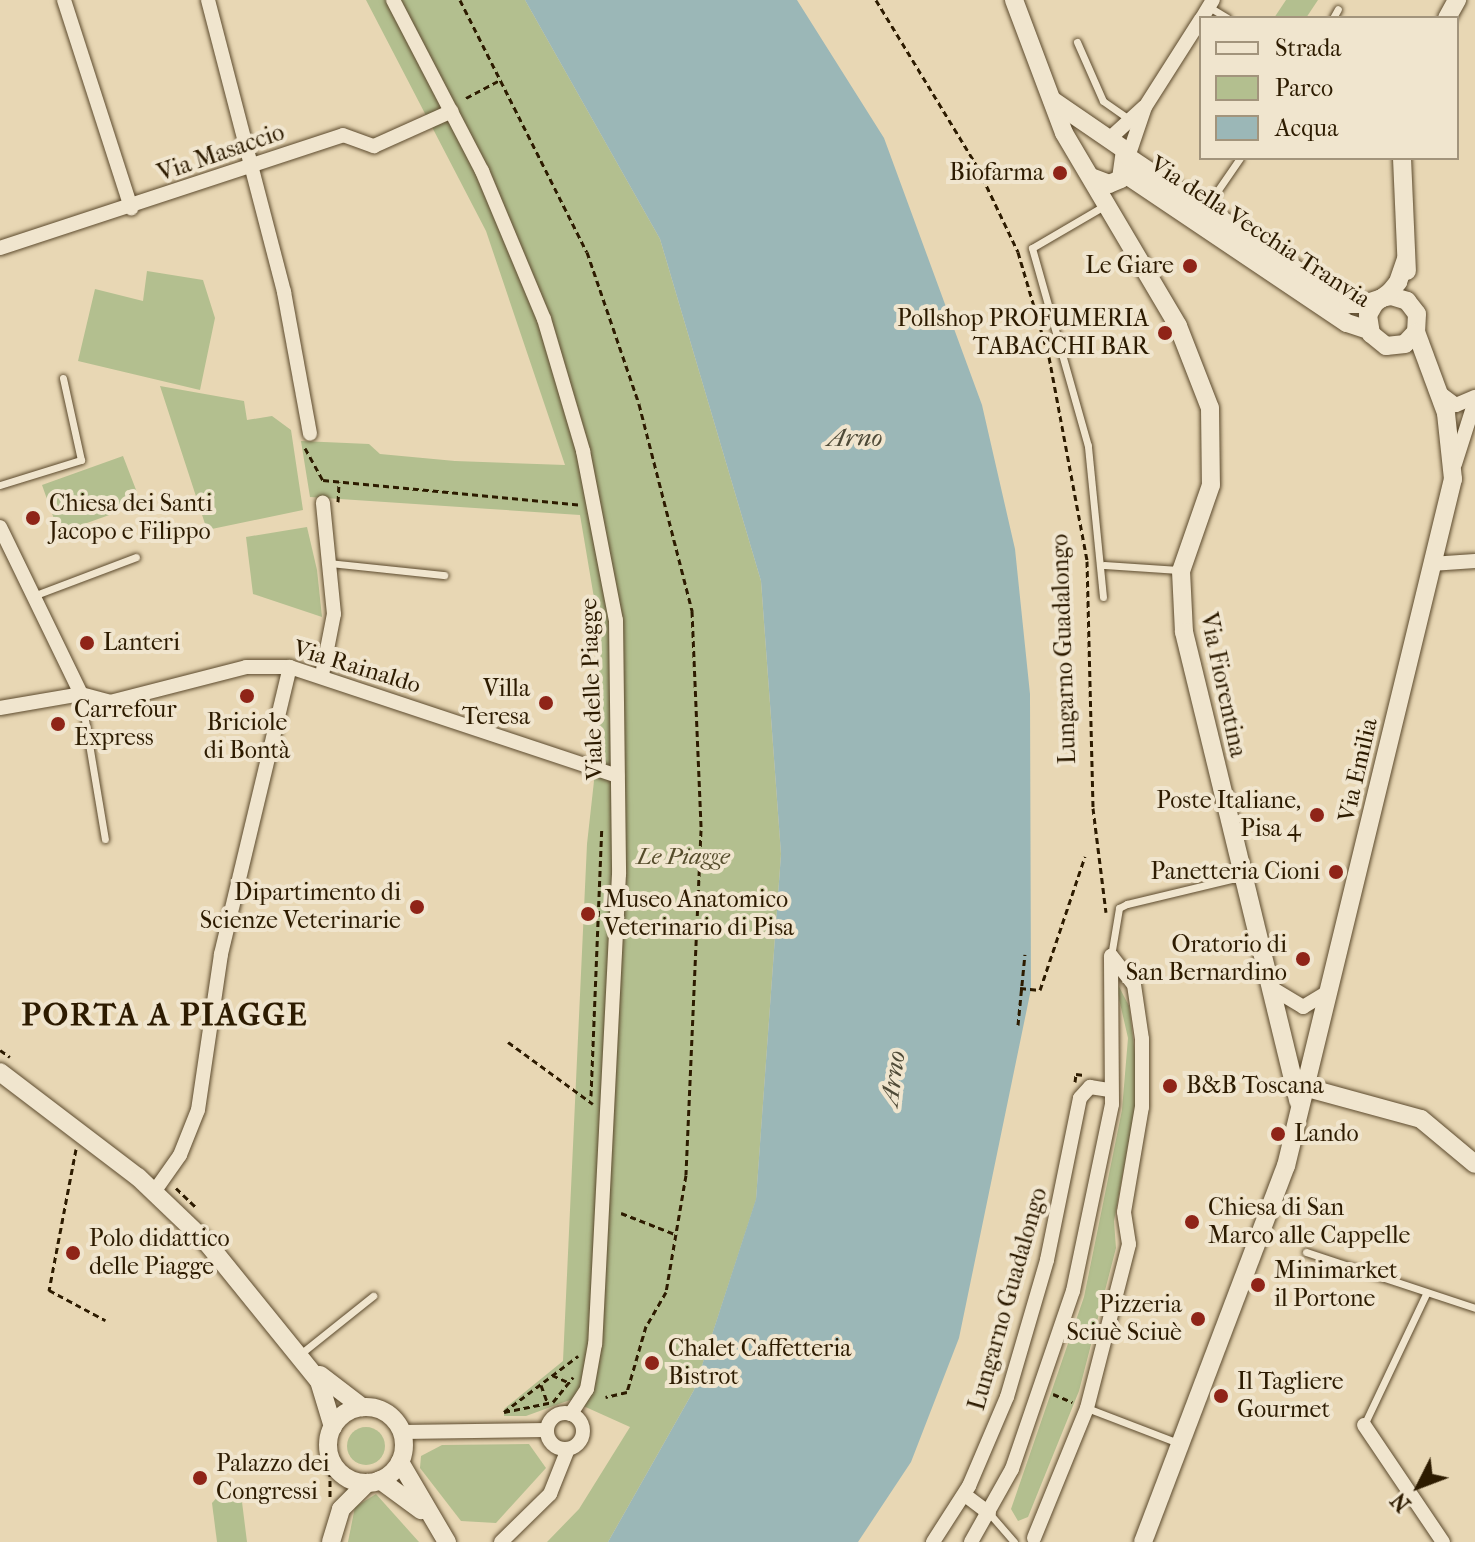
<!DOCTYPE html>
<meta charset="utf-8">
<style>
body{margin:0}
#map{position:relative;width:1475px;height:1542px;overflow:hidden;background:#e8d7b4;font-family:"IM FELL French Canon",serif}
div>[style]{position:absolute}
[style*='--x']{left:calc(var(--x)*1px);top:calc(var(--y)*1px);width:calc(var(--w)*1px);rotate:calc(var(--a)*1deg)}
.green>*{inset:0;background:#b3bf8f}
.round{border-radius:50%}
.water>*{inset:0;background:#9bb7b7}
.path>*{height:3px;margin-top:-1.5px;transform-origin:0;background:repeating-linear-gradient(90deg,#2d1b00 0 6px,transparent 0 10px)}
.roads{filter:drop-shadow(0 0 2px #5c4a2d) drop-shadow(0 0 2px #5c4a2d)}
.lane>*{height:7px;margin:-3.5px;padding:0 3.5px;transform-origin:3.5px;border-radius:3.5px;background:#f0e5ce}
.street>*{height:14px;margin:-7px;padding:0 7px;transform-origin:7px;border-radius:7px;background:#f0e5ce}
.street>.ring{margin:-7px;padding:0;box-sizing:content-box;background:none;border:14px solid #f0e5ce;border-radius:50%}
.secondary>*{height:18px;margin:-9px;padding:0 9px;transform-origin:9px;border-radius:9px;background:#f0e5ce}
.secondary>.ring{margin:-9px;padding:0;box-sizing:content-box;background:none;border:18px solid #f0e5ce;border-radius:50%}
.dots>*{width:22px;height:22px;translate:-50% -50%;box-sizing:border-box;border:4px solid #f0e5ce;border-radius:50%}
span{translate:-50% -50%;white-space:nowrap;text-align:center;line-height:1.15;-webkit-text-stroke:8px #f0e5ce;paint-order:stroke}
.street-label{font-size:24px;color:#2d1b00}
.poi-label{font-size:24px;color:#2d1b00}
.right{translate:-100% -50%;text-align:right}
.left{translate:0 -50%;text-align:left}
.park-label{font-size:24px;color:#554c2b;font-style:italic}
.water-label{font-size:26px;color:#4e4a37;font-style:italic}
.district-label{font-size:32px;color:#2d1b00;font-weight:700;letter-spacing:2px}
.legend{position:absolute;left:1199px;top:16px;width:260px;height:144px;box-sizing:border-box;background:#f0e5ce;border:2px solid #a2947c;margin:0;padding:10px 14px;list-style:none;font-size:24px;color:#2d1b00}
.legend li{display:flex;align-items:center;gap:16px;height:40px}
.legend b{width:40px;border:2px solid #a2947c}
.north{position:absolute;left:1379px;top:1446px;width:80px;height:80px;-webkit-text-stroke:6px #f0e5ce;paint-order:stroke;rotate:228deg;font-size:22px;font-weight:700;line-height:32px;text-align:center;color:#2d1b00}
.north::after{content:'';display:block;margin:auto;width:28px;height:36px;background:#2d1b00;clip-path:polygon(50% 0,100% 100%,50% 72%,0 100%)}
</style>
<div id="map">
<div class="green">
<i style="clip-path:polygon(366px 0,525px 0,660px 239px,761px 581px,781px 854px,756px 1200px,694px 1390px,608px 1542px,547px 1542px,579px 1509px,630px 1427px,570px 1400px,526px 1416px,504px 1416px,504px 1409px,563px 1361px,587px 844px,598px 745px,594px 598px,580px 515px,310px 497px,301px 441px,369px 444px,380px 454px,455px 461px,565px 465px,486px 231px)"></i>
<i style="clip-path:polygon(1286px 0,1318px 0,1306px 18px,1274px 18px)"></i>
<i style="clip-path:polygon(147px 271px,203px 280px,215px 318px,200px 390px,78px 361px,95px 289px,143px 301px)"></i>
<i style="clip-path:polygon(160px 386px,244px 401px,247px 420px,272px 416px,291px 430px,303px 510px,207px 530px)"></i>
<i style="clip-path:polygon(123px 456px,138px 495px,124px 501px,126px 509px,59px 533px,42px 485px)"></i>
<i style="clip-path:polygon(307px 527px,317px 570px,322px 617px,253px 594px,246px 537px)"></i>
<i style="clip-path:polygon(1114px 977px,1129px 1006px,1139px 1087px,1114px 1221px,1116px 1248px,1079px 1391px,1028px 1517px,1018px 1521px,1011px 1509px,1084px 1297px,1122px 1110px,1128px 1038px)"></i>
<i class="round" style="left:347px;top:1427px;width:38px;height:38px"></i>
<i style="clip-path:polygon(529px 1444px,546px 1468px,496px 1523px,461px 1521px,420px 1468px,421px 1456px,442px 1445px)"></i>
<i style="clip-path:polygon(221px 1493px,242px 1502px,247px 1542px,217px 1542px,212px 1503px)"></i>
<i style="clip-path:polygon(376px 1494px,419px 1542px,348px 1542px,355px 1507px)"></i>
</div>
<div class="water">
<i style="clip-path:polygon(525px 0,797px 0,884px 138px,982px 405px,1015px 549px,1030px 694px,1031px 989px,959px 1338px,911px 1462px,858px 1542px,608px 1542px,694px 1390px,756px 1199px,781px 854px,761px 581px,660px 239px)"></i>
</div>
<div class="path">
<i style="--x:460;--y:0;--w:282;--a:63.3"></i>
<i style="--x:587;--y:252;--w:161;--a:71.1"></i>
<i style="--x:639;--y:404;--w:214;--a:75.6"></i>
<i style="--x:692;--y:611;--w:219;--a:87.6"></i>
<i style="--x:701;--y:830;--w:345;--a:92.5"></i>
<i style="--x:686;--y:1175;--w:119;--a:99.7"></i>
<i style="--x:666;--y:1292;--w:39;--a:120"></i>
<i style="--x:646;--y:1326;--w:69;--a:106.1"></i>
<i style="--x:627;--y:1392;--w:22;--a:167"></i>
<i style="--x:876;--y:0;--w:197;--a:58.7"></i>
<i style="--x:978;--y:168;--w:93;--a:64.5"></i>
<i style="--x:1018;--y:252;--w:109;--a:73.6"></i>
<i style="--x:1049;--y:357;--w:208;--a:79.4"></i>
<i style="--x:1087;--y:561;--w:247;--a:88.6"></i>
<i style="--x:1093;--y:808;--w:105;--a:82.9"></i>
<i style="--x:466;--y:98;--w:40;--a:-28"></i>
<i style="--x:305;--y:448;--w:37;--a:61"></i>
<i style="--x:323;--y:480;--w:259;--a:5.5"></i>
<i style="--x:338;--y:502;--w:20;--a:-87"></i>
<i style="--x:1020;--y:988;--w:20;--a:6"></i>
<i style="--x:1040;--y:990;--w:141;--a:-71.4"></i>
<i style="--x:1018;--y:1025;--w:71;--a:-84.4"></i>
<i style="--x:508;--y:1042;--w:105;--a:36.1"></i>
<i style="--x:0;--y:1050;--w:12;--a:35"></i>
<i style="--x:1075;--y:1082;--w:8;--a:-83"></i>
<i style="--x:1076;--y:1074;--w:8;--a:7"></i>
<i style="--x:591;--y:1096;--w:269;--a:-87.7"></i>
<i style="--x:76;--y:1149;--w:144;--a:100.8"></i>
<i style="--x:49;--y:1290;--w:64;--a:28.2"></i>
<i style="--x:176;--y:1188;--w:29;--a:44"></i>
<i style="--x:621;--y:1213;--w:60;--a:21.4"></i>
<i style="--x:552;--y:1375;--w:20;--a:24"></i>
<i style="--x:541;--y:1385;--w:20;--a:70"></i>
<i style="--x:1053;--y:1394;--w:21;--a:23"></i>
<i style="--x:504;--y:1412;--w:50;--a:-11.5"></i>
<i style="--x:553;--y:1402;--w:32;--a:-51"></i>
<i style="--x:504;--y:1412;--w:93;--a:-37.1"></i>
<i style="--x:330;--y:1497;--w:40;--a:-90"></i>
</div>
<div class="roads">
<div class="lane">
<i style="--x:1209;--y:7;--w:21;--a:31"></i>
<i style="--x:1333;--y:18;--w:10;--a:-61"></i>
<i style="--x:1077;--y:42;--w:64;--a:66.2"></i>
<i style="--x:1103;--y:101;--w:33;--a:35"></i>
<i style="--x:1207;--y:206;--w:58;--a:-55.5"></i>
<i style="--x:0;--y:485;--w:85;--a:-17.2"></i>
<i style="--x:81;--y:460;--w:84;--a:-102.4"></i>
<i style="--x:329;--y:563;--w:116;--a:6"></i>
<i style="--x:1104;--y:565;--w:75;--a:3.8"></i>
<i style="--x:33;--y:596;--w:110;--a:-20.7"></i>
<i style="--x:1103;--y:597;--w:152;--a:-95.7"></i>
<i style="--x:1088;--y:446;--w:206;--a:-105.8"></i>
<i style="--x:1032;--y:248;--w:83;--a:-30.3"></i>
<i style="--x:81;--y:696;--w:145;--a:80.5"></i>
<i style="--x:1111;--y:956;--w:49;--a:-80.5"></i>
<i style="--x:1119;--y:908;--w:9;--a:-27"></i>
<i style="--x:1127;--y:904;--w:120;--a:-13.5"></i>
<i style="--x:1306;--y:1252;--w:178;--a:18.3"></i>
<i style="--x:299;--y:1355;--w:95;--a:-38.6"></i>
<i style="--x:1087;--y:1408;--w:97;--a:21"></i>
<i style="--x:1364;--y:1425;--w:145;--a:-64.7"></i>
<i style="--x:989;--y:1513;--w:38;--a:49"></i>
</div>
<div class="street">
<i style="--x:64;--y:0;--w:219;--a:72.1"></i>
<i style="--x:208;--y:0;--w:302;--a:75.4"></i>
<i style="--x:284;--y:292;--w:144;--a:79.6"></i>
<i style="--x:393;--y:0;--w:193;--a:62.5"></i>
<i style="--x:482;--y:171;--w:160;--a:67.3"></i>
<i style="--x:544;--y:319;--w:138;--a:73.5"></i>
<i style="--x:583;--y:451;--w:172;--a:79"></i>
<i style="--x:616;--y:620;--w:254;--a:89.3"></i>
<i style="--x:619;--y:874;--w:471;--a:92.9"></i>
<i style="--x:595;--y:1344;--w:46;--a:100.1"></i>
<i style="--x:587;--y:1389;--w:30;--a:123"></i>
<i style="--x:1202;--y:18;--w:21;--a:-59"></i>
<i style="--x:1108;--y:140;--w:49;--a:-42.5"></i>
<i style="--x:1128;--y:157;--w:53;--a:-71.2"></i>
<i style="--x:1145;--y:107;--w:104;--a:-57.5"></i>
<i style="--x:0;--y:248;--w:361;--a:-18.2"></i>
<i style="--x:343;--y:135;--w:33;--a:20"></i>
<i style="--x:374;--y:146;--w:85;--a:-24.2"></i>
<i style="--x:1440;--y:393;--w:20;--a:37"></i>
<i style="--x:1456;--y:405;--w:21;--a:-23"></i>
<i style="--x:1455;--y:464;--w:66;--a:-72.4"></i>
<i style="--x:0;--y:527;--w:186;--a:64.1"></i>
<i style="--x:1431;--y:564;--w:44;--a:-3.9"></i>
<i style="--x:322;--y:675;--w:62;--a:-78.9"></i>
<i style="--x:334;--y:614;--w:112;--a:-95.7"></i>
<i style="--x:81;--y:694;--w:30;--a:15"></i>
<i style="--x:110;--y:702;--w:140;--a:-14.4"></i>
<i style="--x:246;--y:667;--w:44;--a:0"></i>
<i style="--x:290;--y:667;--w:345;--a:18.4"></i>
<i style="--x:0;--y:708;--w:82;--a:-9.8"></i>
<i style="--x:1275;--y:990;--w:33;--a:31"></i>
<i style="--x:1303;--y:1007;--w:29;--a:-31"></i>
<i style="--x:154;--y:1192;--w:45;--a:-54.9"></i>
<i style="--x:180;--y:1155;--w:48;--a:-68.2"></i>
<i style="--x:198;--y:1110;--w:158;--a:-81.6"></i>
<i style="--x:221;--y:954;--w:295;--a:-76.5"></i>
<i class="ring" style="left:547px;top:1413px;width:22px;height:22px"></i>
<i style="--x:1364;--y:1425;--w:141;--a:56"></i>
<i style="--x:402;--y:1432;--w:145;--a:-0.8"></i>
<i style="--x:965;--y:1495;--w:30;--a:37"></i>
<i style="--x:1034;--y:1538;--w:140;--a:-67.8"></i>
<i style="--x:1087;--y:1408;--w:169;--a:-75.6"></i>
<i style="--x:1129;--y:1244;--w:32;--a:-99"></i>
<i style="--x:1124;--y:1212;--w:107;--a:-80.3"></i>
<i style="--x:1142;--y:1107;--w:68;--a:-90"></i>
<i style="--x:1142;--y:1039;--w:55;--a:-98.4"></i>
<i style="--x:1134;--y:985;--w:37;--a:-128"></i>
<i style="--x:501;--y:1542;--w:69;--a:-44.4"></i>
<i style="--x:550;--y:1494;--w:48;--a:-68.2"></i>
<i style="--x:933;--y:1542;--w:67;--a:-57.3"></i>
<i style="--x:969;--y:1486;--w:97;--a:-66.9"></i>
<i style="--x:1007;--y:1397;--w:143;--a:-73.7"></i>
<i style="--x:1047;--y:1260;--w:165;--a:-78.5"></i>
<i style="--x:1080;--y:1098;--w:15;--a:-48"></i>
<i style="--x:1090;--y:1087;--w:20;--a:9"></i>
<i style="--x:971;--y:1542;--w:84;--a:-60.7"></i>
<i style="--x:1012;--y:1469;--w:188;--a:-71.1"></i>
<i style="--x:1073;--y:1291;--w:191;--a:-78.2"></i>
<i style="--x:1112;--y:1104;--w:148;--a:-90.4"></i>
</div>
<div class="secondary">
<i style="--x:1014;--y:0;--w:142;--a:69.4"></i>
<i style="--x:1064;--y:133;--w:224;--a:59.4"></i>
<i style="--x:1178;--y:326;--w:88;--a:68.7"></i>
<i style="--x:1210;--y:408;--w:77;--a:89.3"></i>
<i style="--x:1211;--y:485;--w:91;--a:109.2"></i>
<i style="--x:1181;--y:571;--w:61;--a:87.2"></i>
<i style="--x:1184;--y:632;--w:483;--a:76.3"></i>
<i style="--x:1447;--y:18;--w:21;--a:-61"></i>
<i style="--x:1052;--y:100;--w:88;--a:34.4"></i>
<i style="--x:1125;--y:150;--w:29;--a:98"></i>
<i style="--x:1121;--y:179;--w:13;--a:157"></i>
<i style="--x:1109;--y:184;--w:19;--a:-159"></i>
<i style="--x:1128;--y:157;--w:265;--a:33.8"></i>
<i style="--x:1348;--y:304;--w:16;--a:0"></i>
<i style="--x:1364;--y:304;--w:19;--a:-18"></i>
<i style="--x:1382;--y:298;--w:9;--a:-13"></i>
<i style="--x:1391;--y:296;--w:17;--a:17"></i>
<i style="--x:1407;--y:301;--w:16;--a:52"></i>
<i style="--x:1417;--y:314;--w:18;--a:93"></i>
<i style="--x:1416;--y:332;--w:16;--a:133"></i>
<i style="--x:1405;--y:344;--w:19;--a:174"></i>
<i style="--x:1386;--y:346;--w:19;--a:-141"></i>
<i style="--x:1371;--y:334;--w:19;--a:-99"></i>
<i style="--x:1368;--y:315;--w:14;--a:-60"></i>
<i style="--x:1375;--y:303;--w:9;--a:-36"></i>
<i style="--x:1382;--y:298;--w:10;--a:-37"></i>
<i style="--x:1390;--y:292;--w:13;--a:-51"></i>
<i style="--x:1398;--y:282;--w:24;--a:-71"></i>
<i style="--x:1402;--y:158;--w:113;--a:87.5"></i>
<i style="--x:1125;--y:174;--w:267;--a:33.9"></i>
<i style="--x:1347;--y:323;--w:23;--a:18"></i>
<i style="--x:0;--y:1072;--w:173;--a:37.3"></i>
<i style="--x:138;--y:1177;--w:97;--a:43.7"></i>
<i style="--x:208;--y:1244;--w:176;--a:51"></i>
<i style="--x:319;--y:1381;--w:48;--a:73.1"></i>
<i style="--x:1304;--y:1087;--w:121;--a:15.3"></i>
<i style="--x:1421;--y:1119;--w:70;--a:39.8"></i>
<i style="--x:320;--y:1375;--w:53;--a:37.3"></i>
<i class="ring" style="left:328px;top:1407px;width:58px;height:58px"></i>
<i style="--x:400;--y:1462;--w:93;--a:59.6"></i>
<i style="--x:380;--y:1480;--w:51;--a:36.2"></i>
<i style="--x:331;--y:1542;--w:34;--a:-73"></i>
<i style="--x:341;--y:1509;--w:37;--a:-45"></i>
<i style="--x:1143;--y:1542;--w:402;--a:-69.2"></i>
<i style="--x:1286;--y:1166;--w:707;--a:-76.34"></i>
<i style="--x:1453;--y:479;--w:66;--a:-96.1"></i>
<i style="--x:1446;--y:413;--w:86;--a:-110.3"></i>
</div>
</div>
<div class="dots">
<i style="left:1060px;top:173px;background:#8f2418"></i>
<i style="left:1190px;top:266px;background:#8f2418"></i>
<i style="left:1165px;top:333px;background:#8f2418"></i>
<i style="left:33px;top:518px;background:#8f2418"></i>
<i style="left:87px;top:643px;background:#8f2418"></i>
<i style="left:247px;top:696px;background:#8f2418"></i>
<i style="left:546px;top:703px;background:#8f2418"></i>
<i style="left:58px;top:724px;background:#8f2418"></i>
<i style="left:1317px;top:815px;background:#8f2418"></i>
<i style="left:1336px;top:872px;background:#8f2418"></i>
<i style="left:417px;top:907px;background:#8f2418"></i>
<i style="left:588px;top:914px;background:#8f2418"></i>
<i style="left:1303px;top:959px;background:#8f2418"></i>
<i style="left:1170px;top:1086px;background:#8f2418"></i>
<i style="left:1278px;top:1134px;background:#8f2418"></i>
<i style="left:1192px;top:1222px;background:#8f2418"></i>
<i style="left:73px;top:1253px;background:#8f2418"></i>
<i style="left:1258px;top:1285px;background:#8f2418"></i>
<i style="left:1198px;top:1319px;background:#8f2418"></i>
<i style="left:652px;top:1363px;background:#8f2418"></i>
<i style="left:1221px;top:1396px;background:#8f2418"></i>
<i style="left:200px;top:1478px;background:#8f2418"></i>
</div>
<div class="street-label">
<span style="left:221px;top:153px;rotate:-19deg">Via Masaccio</span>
<span style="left:1260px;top:232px;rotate:33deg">Via della Vecchia Tranvia</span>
<span style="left:1064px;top:649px;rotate:-92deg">Lungarno Guadalongo</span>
<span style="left:357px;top:667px;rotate:17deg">Via Rainaldo</span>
<span style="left:1223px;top:685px;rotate:78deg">Via Fiorentina</span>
<span style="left:592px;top:689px;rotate:-92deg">Viale delle Piagge</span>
<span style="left:1358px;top:770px;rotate:-77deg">Via Emilia</span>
<span style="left:1008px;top:1299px;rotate:-74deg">Lungarno Guadalongo</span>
</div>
<div class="poi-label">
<span class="right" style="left:1044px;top:173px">Biofarma</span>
<span class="right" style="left:1174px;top:266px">Le Giare</span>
<span class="right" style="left:1149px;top:333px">Pollshop PROFUMERIA<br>TABACCHI BAR</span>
<span class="left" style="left:49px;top:518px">Chiesa dei Santi<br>Jacopo e Filippo</span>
<span class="left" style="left:103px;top:643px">Lanteri</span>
<span class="right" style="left:530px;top:703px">Villa<br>Teresa</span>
<span class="left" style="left:74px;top:724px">Carrefour<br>Express</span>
<span style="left:247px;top:737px">Briciole<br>di Bontà</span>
<span class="right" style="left:1301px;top:815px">Poste Italiane,<br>Pisa 4</span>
<span class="right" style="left:1320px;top:872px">Panetteria Cioni</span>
<span class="right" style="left:401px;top:907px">Dipartimento di<br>Scienze Veterinarie</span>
<span class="left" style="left:604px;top:914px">Museo Anatomico<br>Veterinario di Pisa</span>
<span class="right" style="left:1287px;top:959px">Oratorio di<br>San Bernardino</span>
<span class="left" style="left:1186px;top:1086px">B&amp;B Toscana</span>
<span class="left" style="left:1294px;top:1134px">Lando</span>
<span class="left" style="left:1208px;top:1222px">Chiesa di San<br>Marco alle Cappelle</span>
<span class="left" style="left:89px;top:1253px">Polo didattico<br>delle Piagge</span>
<span class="left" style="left:1274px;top:1285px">Minimarket<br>il Portone</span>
<span class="right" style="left:1182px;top:1319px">Pizzeria<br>Sciuè Sciuè</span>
<span class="left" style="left:668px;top:1363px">Chalet Caffetteria<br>Bistrot</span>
<span class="left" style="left:1237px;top:1396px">Il Tagliere<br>Gourmet</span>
<span class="left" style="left:216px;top:1478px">Palazzo dei<br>Congressi</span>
</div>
<div class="park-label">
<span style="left:683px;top:857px">Le Piagge</span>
</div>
<div class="water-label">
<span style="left:855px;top:438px">Arno</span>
<span style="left:893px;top:1078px;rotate:-82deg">Arno</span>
</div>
<div class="district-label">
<span style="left:165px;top:1015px">PORTA A PIAGGE</span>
</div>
<ul class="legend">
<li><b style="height:10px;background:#f0e5ce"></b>Strada</li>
<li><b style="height:22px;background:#b3bf8f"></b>Parco</li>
<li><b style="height:22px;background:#9bb7b7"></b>Acqua</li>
</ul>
<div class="north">N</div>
</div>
